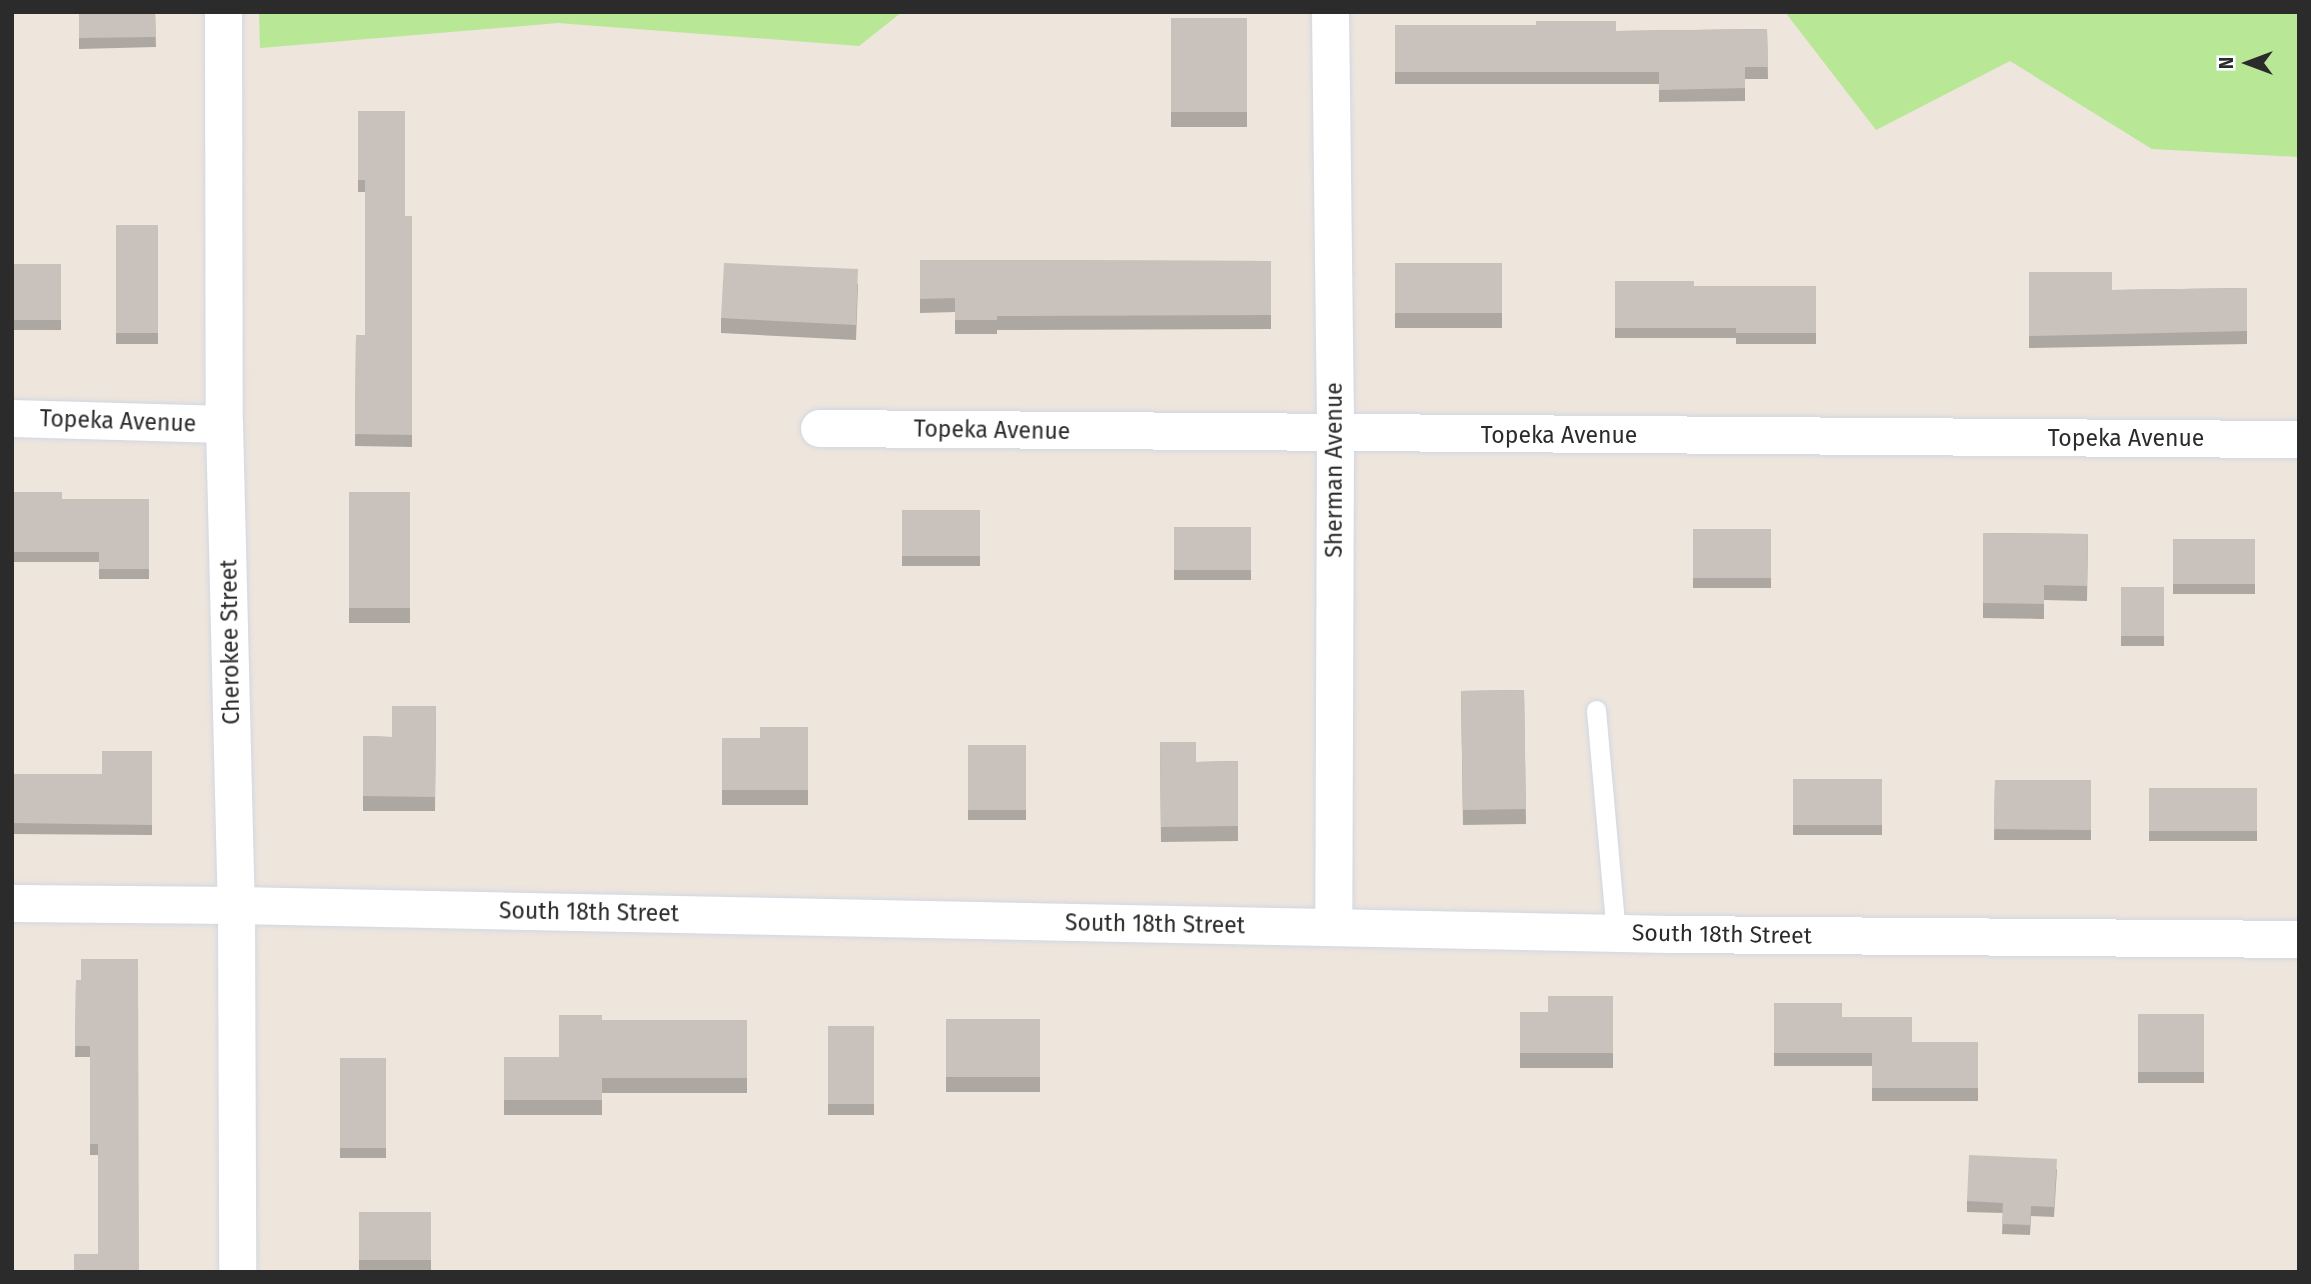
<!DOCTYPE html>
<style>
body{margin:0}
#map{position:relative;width:2311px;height:1284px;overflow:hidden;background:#eee5dc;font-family:"Fira Sans",sans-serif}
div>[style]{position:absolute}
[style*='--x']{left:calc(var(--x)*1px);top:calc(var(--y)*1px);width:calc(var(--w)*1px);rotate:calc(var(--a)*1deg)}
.green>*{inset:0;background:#b8e796}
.roads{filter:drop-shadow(0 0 2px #d1d7e5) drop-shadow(0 0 2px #d1d7e5)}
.service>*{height:19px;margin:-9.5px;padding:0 9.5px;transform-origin:9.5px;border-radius:9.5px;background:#fff}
.minor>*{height:37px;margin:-18.5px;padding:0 18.5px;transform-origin:18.5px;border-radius:18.5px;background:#fff}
.wall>*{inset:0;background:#ada7a2}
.building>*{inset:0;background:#c9c2bc}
span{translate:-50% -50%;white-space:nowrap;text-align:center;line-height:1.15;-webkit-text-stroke:5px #fff;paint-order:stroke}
.street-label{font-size:23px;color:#2b2b2b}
.frame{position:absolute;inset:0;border:14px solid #2b2b2b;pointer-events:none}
.north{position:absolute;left:2213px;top:28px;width:70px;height:70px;-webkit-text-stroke:5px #fff;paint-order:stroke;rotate:270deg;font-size:19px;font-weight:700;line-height:28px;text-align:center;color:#2b2b2b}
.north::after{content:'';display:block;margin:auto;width:24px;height:32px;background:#2b2b2b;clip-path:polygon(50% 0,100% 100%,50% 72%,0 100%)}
</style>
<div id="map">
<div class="green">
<i style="clip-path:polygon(259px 12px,902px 12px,859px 46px,558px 23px,260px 48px)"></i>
<i style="clip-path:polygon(1785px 12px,2299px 12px,2299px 157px,2152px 149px,2010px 61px,1876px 130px)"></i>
</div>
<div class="roads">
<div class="service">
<i style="--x:1596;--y:710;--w:224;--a:84.9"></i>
</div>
<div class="minor">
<i style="--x:223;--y:12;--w:412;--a:89.9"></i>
<i style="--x:224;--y:424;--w:481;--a:88.6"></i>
<i style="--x:236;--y:905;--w:367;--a:89.8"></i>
<i style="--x:1330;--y:12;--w:422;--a:89.3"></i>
<i style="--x:1335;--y:434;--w:493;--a:90.2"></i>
<i style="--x:12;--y:418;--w:212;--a:1.6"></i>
<i style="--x:819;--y:428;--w:1480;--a:0.43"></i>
<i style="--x:12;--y:903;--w:224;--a:0.5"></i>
<i style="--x:236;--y:905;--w:1433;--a:1.16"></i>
<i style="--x:1669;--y:934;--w:630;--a:0.45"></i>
</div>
</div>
<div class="wall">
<i style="clip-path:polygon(79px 12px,155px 12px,156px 47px,79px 49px)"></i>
<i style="clip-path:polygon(1171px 18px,1247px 18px,1247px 127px,1171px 127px)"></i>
<i style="clip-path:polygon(1395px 25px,1616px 31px,1767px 29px,1768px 79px,1745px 79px,1745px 101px,1659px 102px,1659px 84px,1395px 84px)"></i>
<i style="clip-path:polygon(358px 111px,405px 216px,412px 216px,412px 447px,355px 446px,356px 335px,365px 335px,365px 192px,358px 192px)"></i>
<i style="clip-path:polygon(116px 225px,158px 225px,158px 344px,116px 344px)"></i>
<i style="clip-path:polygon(920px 260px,1271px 261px,1271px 329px,997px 330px,997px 334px,955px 334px,955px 312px,920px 313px)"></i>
<i style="clip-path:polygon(1395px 263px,1502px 263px,1502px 328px,1395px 328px)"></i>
<i style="clip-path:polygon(12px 264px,61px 264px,61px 330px,12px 330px)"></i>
<i style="clip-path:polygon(2029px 272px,2112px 290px,2247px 288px,2247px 344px,2029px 348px)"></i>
<i style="clip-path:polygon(1615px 281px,1694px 286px,1816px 286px,1816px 344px,1736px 344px,1736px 338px,1615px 338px)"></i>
<i style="clip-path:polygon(858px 284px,856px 340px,721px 333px,721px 318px)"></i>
<i style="clip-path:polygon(12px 492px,62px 499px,149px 499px,149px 579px,99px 579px,99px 562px,12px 562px)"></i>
<i style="clip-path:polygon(349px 492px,410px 492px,410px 623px,349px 623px)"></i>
<i style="clip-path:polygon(902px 510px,980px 510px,980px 566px,902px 566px)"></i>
<i style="clip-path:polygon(1174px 527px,1251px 527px,1251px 580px,1174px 580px)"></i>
<i style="clip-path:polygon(1693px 529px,1771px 529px,1771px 588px,1693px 588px)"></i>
<i style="clip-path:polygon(1983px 533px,2088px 534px,2087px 601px,2044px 600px,2044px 619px,1983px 618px)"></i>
<i style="clip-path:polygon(2173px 539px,2255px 539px,2255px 594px,2173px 594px)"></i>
<i style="clip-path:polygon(2121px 587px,2164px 587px,2164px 646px,2121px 646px)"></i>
<i style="clip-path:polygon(1524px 690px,1526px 824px,1463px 825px,1461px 691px)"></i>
<i style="clip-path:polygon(436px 706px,435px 811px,363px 811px,363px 736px,392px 737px)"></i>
<i style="clip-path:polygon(808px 727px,808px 805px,722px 805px,722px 738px,760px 738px)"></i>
<i style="clip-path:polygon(1160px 742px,1196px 762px,1238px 761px,1238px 841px,1161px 842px)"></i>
<i style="clip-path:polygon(968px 745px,1026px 745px,1026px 820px,968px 820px)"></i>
<i style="clip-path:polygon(152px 751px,152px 835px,12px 834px,12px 774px,102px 774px)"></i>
<i style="clip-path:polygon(1793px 779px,1882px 779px,1882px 835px,1793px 835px)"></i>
<i style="clip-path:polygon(1995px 780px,2091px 780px,2091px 840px,1994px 840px)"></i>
<i style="clip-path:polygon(2149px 788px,2257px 788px,2257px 841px,2149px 841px)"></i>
<i style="clip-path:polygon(138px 959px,98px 1254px,98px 1155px,90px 1155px,90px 1057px,75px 1057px,76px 980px,81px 980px)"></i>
<i style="clip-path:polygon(1613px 996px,1613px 1068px,1520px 1068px,1520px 1012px,1548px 1012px)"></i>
<i style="clip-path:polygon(1774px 1003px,1842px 1017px,1912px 1042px,1978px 1042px,1978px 1101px,1872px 1101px,1872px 1066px,1774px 1066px)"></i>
<i style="clip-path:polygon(2138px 1014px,2204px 1014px,2204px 1083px,2138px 1083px)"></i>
<i style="clip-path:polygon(946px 1019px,1040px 1019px,1040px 1092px,946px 1092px)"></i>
<i style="clip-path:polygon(602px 1020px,747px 1020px,747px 1093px,602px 1093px,602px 1115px,504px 1115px,504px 1057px,559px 1057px)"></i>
<i style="clip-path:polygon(828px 1026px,874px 1026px,874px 1115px,828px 1115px)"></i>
<i style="clip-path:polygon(340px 1058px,386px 1058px,386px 1158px,340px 1158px)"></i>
<i style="clip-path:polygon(2057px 1169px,2054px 1217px,2031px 1216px,2030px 1235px,2002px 1234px,2003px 1213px,1967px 1212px,1967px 1201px)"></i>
<i style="clip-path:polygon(359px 1212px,431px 1212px,431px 1270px,359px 1270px)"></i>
</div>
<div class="building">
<i style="clip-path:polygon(79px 12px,155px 12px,156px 37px,79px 38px)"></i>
<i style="clip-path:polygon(1171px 18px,1247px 18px,1247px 112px,1171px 112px)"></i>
<i style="clip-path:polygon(1536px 21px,1616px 21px,1616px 31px,1767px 29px,1768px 67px,1745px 67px,1745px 88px,1659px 90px,1659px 72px,1395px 72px,1395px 25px,1536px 25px)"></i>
<i style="clip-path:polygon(358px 111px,405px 111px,405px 216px,412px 216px,412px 435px,355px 434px,356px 335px,365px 335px,365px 180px,358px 180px)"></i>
<i style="clip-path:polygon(116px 225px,158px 225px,158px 333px,116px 333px)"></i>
<i style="clip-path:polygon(920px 260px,1271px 261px,1271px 315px,997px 316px,997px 320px,955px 320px,955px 298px,920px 299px)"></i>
<i style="clip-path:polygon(724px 263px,858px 269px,856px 325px,721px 318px)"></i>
<i style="clip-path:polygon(1395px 263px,1502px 263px,1502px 313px,1395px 313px)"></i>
<i style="clip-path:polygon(12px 264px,61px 264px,61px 320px,12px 320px)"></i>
<i style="clip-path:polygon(2029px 272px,2112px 272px,2112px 290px,2247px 288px,2247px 331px,2029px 336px)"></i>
<i style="clip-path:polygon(1615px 281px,1694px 281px,1694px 286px,1816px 286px,1816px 333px,1736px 333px,1736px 328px,1615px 328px)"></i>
<i style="clip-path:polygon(12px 492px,62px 492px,62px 499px,149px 499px,149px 569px,99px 569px,99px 552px,12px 552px)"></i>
<i style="clip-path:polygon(349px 492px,410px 492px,410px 608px,349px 608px)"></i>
<i style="clip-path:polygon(902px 510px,980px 510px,980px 556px,902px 556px)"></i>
<i style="clip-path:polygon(1174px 527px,1251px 527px,1251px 570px,1174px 570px)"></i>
<i style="clip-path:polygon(1693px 529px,1771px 529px,1771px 578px,1693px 578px)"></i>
<i style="clip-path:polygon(1983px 533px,2088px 534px,2087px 586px,2044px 585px,2044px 604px,1983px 603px)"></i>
<i style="clip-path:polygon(2173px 539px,2255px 539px,2255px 584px,2173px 584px)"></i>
<i style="clip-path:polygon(2121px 587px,2164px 587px,2164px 636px,2121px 636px)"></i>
<i style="clip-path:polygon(1524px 690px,1526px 809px,1463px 810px,1461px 691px)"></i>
<i style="clip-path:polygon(392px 706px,436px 706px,435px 797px,363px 796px,363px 736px,392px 737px)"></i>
<i style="clip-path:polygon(760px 727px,808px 727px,808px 790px,722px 790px,722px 738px,760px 738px)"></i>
<i style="clip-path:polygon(1160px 742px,1196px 742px,1196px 762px,1238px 761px,1238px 826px,1161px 827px)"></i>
<i style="clip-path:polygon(968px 745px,1026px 745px,1026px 810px,968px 810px)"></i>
<i style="clip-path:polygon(102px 751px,152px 751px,152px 825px,12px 823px,12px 774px,102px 774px)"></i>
<i style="clip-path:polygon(1793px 779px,1882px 779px,1882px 825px,1793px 825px)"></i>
<i style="clip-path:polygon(1995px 780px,2091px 780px,2091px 830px,1994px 829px)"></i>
<i style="clip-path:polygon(2149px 788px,2257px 788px,2257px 831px,2149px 831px)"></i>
<i style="clip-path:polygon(81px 959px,138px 959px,139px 1272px,74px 1272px,74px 1254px,98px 1254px,98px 1144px,90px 1144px,90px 1046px,75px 1046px,76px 980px,81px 980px)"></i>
<i style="clip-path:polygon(1548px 996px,1613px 996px,1613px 1053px,1520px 1053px,1520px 1012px,1548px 1012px)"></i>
<i style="clip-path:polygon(1774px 1003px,1842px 1003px,1842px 1017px,1912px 1017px,1912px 1042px,1978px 1042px,1978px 1088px,1872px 1088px,1872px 1053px,1774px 1053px)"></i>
<i style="clip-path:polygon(2138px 1014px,2204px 1014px,2204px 1072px,2138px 1072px)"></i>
<i style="clip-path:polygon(559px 1015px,602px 1015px,602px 1020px,747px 1020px,747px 1078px,602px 1078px,602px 1100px,504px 1100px,504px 1057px,559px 1057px)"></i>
<i style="clip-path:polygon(946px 1019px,1040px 1019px,1040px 1077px,946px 1077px)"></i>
<i style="clip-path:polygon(828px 1026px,874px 1026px,874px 1104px,828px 1104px)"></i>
<i style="clip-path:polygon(340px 1058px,386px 1058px,386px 1148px,340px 1148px)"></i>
<i style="clip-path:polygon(1969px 1155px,2057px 1159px,2054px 1207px,2031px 1206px,2030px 1225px,2002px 1224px,2003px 1203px,1967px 1201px)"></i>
<i style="clip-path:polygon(359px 1212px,431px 1212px,431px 1260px,359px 1260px)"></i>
</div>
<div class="street-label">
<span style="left:118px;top:421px;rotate:2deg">Topeka Avenue</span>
<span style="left:992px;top:430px;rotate:1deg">Topeka Avenue</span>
<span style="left:1559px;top:435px">Topeka Avenue</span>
<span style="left:2126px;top:438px">Topeka Avenue</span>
<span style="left:1334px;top:470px;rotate:-90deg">Sherman Avenue</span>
<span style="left:230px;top:642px;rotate:-91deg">Cherokee Street</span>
<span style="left:589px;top:912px;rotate:1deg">South 18th Street</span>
<span style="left:1155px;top:924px;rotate:1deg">South 18th Street</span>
<span style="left:1722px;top:934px;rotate:1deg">South 18th Street</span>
</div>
<div class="frame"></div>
<div class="north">N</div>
</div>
